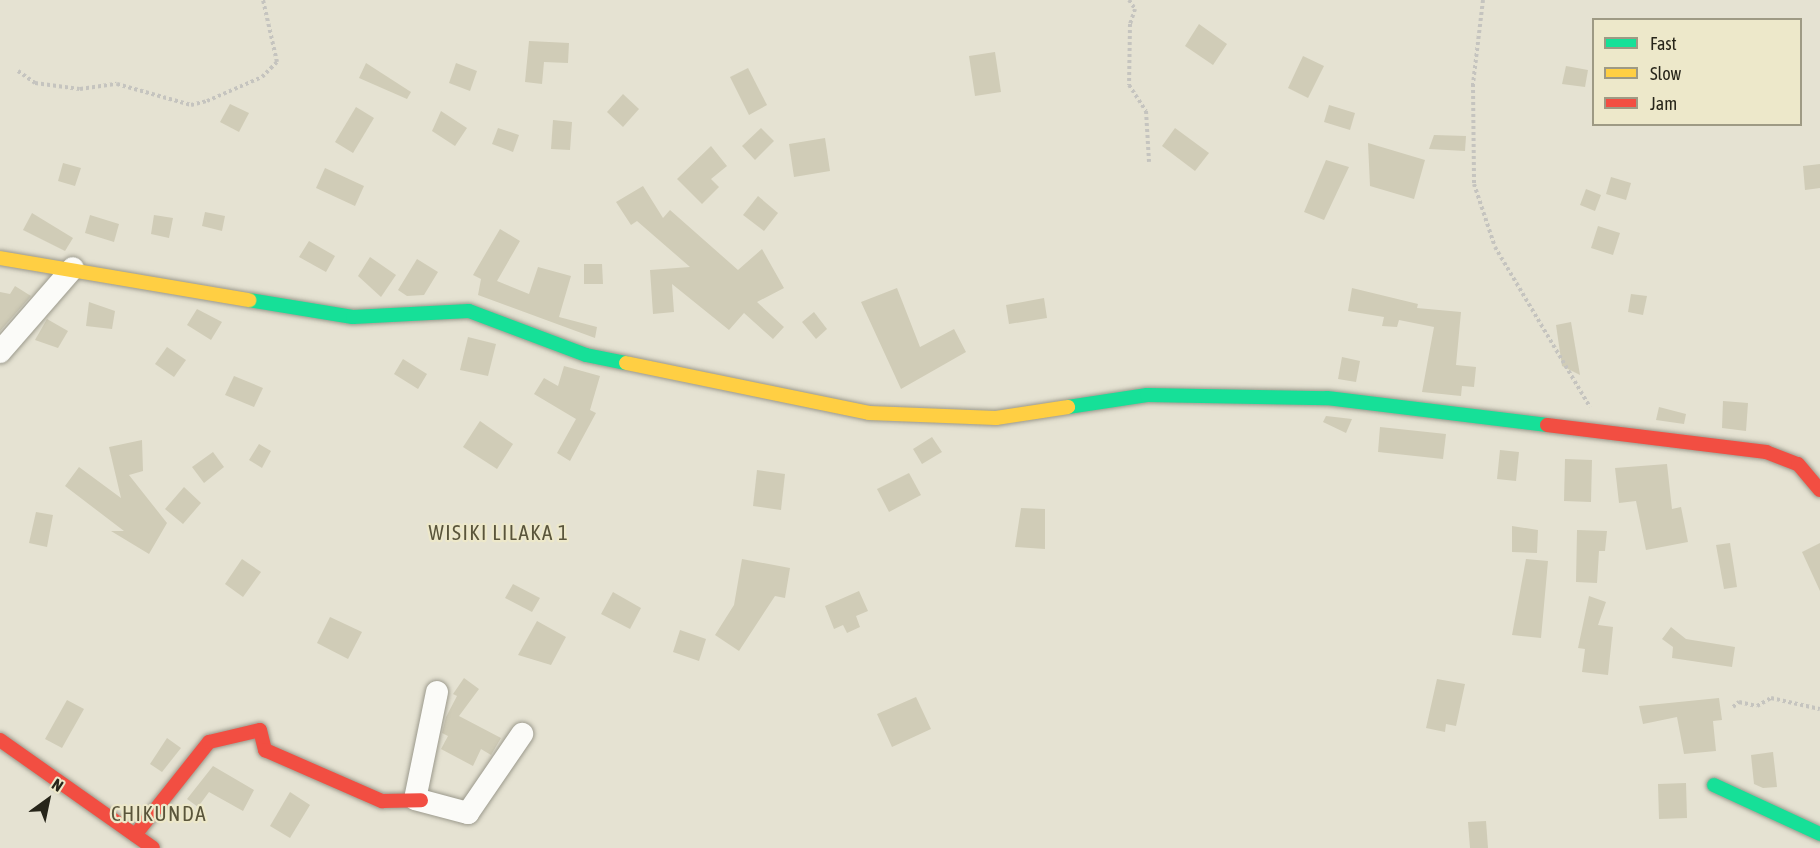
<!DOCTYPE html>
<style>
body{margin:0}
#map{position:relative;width:1820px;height:848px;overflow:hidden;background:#e5e2d2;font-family:"Asap Condensed",sans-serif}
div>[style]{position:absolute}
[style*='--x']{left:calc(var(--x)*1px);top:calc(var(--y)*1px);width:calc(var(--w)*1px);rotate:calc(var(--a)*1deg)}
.building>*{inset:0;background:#d0ccb7}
.path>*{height:4px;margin-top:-2px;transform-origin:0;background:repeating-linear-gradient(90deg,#c5c4bf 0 3px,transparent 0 6px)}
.roads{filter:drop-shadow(0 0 2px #9b998c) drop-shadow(0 0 2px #9b998c)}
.street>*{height:22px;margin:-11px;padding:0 11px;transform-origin:11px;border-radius:11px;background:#fbfbf8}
.fast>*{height:14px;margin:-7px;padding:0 7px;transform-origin:7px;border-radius:7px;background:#16e098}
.slow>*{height:14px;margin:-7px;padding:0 7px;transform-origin:7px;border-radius:7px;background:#ffcf43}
.jam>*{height:14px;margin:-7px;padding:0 7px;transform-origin:7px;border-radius:7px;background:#f24e42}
span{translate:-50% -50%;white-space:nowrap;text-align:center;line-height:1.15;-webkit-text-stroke:4.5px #ede8ca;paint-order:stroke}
.quarter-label{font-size:21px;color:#5a553b;letter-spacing:1.5px}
.legend{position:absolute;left:1592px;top:18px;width:210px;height:108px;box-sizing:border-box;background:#ede8ca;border:2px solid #9e9a84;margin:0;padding:8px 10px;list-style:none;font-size:18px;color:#27251a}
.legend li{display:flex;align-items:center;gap:12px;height:30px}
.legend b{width:30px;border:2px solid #9e9a84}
.north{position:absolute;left:18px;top:770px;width:60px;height:60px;-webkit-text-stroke:4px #ede8ca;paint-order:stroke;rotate:33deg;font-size:16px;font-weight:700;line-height:24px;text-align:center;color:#27251a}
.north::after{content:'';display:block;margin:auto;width:21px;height:27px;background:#27251a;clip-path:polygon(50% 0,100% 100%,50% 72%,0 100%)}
</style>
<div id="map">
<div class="building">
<i style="clip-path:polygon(1199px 24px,1227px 44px,1213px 65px,1185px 46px)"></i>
<i style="clip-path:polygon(529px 41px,569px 43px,568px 63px,544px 62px,542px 84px,525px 82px)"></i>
<i style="clip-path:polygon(995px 52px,1001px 92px,975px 96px,969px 56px)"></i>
<i style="clip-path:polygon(1303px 56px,1324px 66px,1308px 98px,1288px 88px)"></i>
<i style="clip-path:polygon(366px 63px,411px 92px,407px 99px,359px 78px)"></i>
<i style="clip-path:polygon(456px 63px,477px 71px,470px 91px,449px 83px)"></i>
<i style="clip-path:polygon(1566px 66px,1588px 70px,1585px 87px,1562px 84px)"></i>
<i style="clip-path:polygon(748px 68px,767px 105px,749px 115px,730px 77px)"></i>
<i style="clip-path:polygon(623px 94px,639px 109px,623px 127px,607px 112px)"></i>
<i style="clip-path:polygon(230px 104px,249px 113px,239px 132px,220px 122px)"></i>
<i style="clip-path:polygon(1329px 105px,1355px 113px,1350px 130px,1324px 122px)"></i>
<i style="clip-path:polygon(356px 107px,374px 118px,353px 153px,335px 142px)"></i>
<i style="clip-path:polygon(441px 111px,467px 128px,455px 146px,432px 131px)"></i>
<i style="clip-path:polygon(553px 120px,572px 122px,570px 150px,551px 149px)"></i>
<i style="clip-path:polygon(498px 128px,519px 135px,513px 152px,492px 144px)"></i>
<i style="clip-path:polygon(761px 128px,774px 141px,755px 160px,742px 146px)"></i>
<i style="clip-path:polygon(1175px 128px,1209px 153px,1195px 171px,1162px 146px)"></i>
<i style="clip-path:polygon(1434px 135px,1466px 136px,1465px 151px,1429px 149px)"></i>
<i style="clip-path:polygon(825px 138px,830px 171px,794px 177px,789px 144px)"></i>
<i style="clip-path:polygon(1368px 143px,1425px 160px,1414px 199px,1370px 186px)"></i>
<i style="clip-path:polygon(711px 146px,727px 166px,711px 179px,719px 187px,702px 204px,677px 179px)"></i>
<i style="clip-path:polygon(1326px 160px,1349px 167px,1324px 220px,1304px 212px)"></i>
<i style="clip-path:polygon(63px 163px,81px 168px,75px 186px,58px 181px)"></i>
<i style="clip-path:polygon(1820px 164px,1820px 188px,1805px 190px,1803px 166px)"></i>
<i style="clip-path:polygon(325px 168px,364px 186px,355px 206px,316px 188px)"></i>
<i style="clip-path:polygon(1611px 177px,1631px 183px,1626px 200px,1606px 194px)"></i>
<i style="clip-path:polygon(643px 186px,663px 218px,670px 210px,738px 270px,762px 249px,784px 288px,757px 302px,784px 327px,773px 339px,744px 313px,729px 330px,672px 284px,674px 312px,653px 314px,650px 270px,690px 267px,637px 221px,631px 225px,616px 202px)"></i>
<i style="clip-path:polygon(1586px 189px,1601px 195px,1595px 211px,1580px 205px)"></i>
<i style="clip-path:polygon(758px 196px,778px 213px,764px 231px,743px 215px)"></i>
<i style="clip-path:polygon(205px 212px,225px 216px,222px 231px,202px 226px)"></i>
<i style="clip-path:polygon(32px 213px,73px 238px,65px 251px,23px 230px)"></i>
<i style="clip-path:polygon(90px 215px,119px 224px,114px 242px,85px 233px)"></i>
<i style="clip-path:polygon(154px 215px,173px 218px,169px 238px,151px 234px)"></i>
<i style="clip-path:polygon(1598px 226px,1620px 233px,1613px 255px,1591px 248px)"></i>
<i style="clip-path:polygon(500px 229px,520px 241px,497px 281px,529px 294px,538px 267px,571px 276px,559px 317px,597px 327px,595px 338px,478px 295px,481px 279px,473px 275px)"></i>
<i style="clip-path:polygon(309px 241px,335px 256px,326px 272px,299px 257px)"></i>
<i style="clip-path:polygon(370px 257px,396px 275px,381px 297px,358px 276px)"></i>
<i style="clip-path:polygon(417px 259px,438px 272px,424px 295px,407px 296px,398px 290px)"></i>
<i style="clip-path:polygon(584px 264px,602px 264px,603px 284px,584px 284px)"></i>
<i style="clip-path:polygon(15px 286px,31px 296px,0 331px,0 292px,10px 294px)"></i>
<i style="clip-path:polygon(897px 288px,920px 347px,954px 329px,966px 352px,901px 389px,861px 302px)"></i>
<i style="clip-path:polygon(1352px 288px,1418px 304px,1417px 308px,1461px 312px,1456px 365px,1476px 367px,1474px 387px,1462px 386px,1461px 396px,1422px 392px,1434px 327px,1399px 320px,1397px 327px,1382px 326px,1384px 317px,1348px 311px)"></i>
<i style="clip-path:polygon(1631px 294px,1647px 296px,1643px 315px,1628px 312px)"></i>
<i style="clip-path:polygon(1044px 298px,1047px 318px,1009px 324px,1006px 305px)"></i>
<i style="clip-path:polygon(89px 302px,115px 311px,112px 329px,86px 326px)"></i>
<i style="clip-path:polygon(197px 309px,222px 322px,211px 340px,187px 325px)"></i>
<i style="clip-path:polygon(814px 312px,827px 329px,816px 339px,802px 322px)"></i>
<i style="clip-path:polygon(47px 319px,68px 331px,58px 348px,35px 340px)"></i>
<i style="clip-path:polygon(1571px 322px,1580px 375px,1562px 366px,1556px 325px)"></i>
<i style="clip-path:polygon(468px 337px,496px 344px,488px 376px,460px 370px)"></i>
<i style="clip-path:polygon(167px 347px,186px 360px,174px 377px,155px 364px)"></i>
<i style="clip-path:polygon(1342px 357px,1360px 361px,1356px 382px,1338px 379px)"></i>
<i style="clip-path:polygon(403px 359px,427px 374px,418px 389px,394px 374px)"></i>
<i style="clip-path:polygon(564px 366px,600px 376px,590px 410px,596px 413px,570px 461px,557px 453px,576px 419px,534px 394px,544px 378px,558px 386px)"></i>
<i style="clip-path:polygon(234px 376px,263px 388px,254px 407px,225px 395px)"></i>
<i style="clip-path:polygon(1723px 401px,1748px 403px,1746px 431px,1722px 428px)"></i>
<i style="clip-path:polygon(1659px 407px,1686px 414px,1684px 424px,1656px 420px)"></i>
<i style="clip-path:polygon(1326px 416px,1352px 419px,1346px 433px,1323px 422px)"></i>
<i style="clip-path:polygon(480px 421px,513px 444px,497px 469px,463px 447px)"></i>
<i style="clip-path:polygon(1380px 427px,1446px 434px,1443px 459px,1378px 452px)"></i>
<i style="clip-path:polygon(932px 437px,942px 452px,922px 464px,913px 449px)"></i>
<i style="clip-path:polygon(142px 440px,143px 471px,129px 475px,167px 523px,149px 554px,111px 531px,124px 531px,65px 486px,79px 467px,121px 498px,109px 447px)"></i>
<i style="clip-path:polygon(259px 444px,271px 451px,262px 468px,249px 460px)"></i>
<i style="clip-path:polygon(1500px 450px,1519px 452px,1516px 481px,1497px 479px)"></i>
<i style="clip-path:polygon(213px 452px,224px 467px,204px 483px,192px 467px)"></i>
<i style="clip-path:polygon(1565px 459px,1592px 460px,1591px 502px,1564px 501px)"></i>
<i style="clip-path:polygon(1667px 464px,1672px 509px,1681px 507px,1688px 542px,1646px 550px,1636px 501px,1619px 503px,1615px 468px)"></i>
<i style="clip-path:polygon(757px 470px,785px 474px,781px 510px,753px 506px)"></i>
<i style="clip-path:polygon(909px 473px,921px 495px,889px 512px,877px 489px)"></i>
<i style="clip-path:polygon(184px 487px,201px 503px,183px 524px,165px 509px)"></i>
<i style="clip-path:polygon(1021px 508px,1045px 509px,1045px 549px,1015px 547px)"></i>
<i style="clip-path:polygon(36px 512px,53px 515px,47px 547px,29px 543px)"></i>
<i style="clip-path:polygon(1512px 526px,1538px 530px,1537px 553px,1512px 552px)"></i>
<i style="clip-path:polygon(1577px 530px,1607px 531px,1605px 551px,1599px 551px,1597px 583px,1576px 582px)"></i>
<i style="clip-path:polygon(1730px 543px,1737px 587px,1724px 589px,1716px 545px)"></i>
<i style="clip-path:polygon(1820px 543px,1820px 591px,1802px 552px)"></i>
<i style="clip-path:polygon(242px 559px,261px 572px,243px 597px,225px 584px)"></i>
<i style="clip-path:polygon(742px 559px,790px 568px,785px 598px,775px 596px,739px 651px,715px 635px,734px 605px)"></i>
<i style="clip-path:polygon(1526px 559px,1548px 561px,1541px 638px,1512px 635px)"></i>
<i style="clip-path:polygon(513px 584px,540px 598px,532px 612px,505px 598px)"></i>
<i style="clip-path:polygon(859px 591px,868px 611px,856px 616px,860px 627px,847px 633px,843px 625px,834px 629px,825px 606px)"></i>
<i style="clip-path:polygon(613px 592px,641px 608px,630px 629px,601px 614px)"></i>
<i style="clip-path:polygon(1589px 596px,1606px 602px,1598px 625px,1613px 627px,1608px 675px,1582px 672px,1585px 649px,1578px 648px)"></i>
<i style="clip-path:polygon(330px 617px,362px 632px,348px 659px,317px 643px)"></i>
<i style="clip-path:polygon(537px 621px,566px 637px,551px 665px,518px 655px)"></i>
<i style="clip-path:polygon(1671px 627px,1686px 639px,1735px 647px,1732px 667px,1672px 658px,1673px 647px,1662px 639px)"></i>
<i style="clip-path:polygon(680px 630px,706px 639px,699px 661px,673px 652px)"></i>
<i style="clip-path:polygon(464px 678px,479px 689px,459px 716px,501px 738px,491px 755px,481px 749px,473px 766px,441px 749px,448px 736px,442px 733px,446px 717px,457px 696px,453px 694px)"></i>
<i style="clip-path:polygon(1437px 679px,1465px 684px,1456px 726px,1446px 724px,1445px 732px,1426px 728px)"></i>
<i style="clip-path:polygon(916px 697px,931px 729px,892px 747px,877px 714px)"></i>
<i style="clip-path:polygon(1719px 698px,1722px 720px,1713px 721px,1716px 751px,1684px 754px,1677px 717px,1643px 724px,1639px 706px)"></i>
<i style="clip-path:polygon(67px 700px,84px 709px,62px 748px,45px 739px)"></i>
<i style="clip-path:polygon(167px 738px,181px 748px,162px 772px,150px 764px)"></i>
<i style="clip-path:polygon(1773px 752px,1777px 787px,1763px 788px,1754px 784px,1751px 755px)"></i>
<i style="clip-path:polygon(213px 766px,254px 790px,243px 811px,209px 792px,198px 807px,187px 799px)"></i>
<i style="clip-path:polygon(1686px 783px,1687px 818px,1659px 819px,1658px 784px)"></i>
<i style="clip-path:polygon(290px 792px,310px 805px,290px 838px,270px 826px)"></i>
<i style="clip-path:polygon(1486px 821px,1488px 848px,1470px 848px,1468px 822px)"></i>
</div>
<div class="path">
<i style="--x:1129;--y:0;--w:11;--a:56"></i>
<i style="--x:1135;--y:9;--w:16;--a:108"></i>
<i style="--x:1130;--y:24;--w:61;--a:90.9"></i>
<i style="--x:1129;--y:85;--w:31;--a:57"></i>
<i style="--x:1146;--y:111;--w:51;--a:86.6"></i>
<i style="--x:1483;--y:0;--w:85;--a:96.8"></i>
<i style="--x:1473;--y:84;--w:100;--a:89.4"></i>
<i style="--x:1474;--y:184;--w:66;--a:71.6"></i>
<i style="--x:1495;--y:247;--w:186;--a:59.3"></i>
<i style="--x:18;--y:71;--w:21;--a:35"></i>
<i style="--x:35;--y:83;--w:45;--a:7.6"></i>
<i style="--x:80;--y:89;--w:37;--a:-8"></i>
<i style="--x:117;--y:84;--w:77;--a:15.8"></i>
<i style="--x:191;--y:105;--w:16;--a:-14"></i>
<i style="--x:207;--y:101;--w:60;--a:-23.6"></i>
<i style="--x:262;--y:77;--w:21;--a:-45"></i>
<i style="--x:277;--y:62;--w:64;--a:-102.7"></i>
<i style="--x:1733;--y:707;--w:8;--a:-40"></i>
<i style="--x:1739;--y:702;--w:18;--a:13"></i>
<i style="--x:1757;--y:706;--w:16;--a:-30"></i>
<i style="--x:1771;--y:698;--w:50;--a:12.7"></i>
</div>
<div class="roads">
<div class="street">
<i style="--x:0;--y:352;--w:111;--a:-49"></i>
<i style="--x:437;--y:692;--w:109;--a:101.6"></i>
<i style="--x:415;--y:799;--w:55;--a:14.8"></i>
<i style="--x:468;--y:813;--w:96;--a:-55.6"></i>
</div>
<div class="fast">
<i style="--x:249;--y:300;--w:105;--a:9.3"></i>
<i style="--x:353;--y:317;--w:116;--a:-3"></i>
<i style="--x:469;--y:311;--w:125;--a:20.6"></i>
<i style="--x:586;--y:355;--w:41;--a:11.3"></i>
<i style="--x:1068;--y:407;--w:80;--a:-8.6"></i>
<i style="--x:1147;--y:395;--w:180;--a:1"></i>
<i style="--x:1327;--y:398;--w:222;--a:7"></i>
<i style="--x:1714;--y:785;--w:117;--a:24.8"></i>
</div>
<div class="slow">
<i style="--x:0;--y:258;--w:253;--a:9.6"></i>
<i style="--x:626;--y:363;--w:248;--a:11.6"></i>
<i style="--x:869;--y:413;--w:127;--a:2.3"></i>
<i style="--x:996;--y:418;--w:73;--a:-8.7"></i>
</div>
<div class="jam">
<i style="--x:1547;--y:425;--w:221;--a:7"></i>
<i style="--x:1766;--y:452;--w:34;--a:21"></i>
<i style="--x:1798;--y:464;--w:34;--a:50"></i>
<i style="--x:0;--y:740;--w:187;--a:35.2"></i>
<i style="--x:135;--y:835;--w:119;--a:-51.5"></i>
<i style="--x:209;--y:742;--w:52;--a:-13.2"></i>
<i style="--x:260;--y:730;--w:21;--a:76"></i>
<i style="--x:265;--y:750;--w:128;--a:23.6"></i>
<i style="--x:382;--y:801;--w:39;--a:-1"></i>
</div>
</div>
<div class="quarter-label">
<span style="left:499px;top:532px">WISIKI LILAKA 1</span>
<span style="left:159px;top:813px">CHIKUNDA</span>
</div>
<ul class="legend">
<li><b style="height:8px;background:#16e098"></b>Fast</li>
<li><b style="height:8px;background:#ffcf43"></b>Slow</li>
<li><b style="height:8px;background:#f24e42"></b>Jam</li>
</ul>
<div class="north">N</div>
</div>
